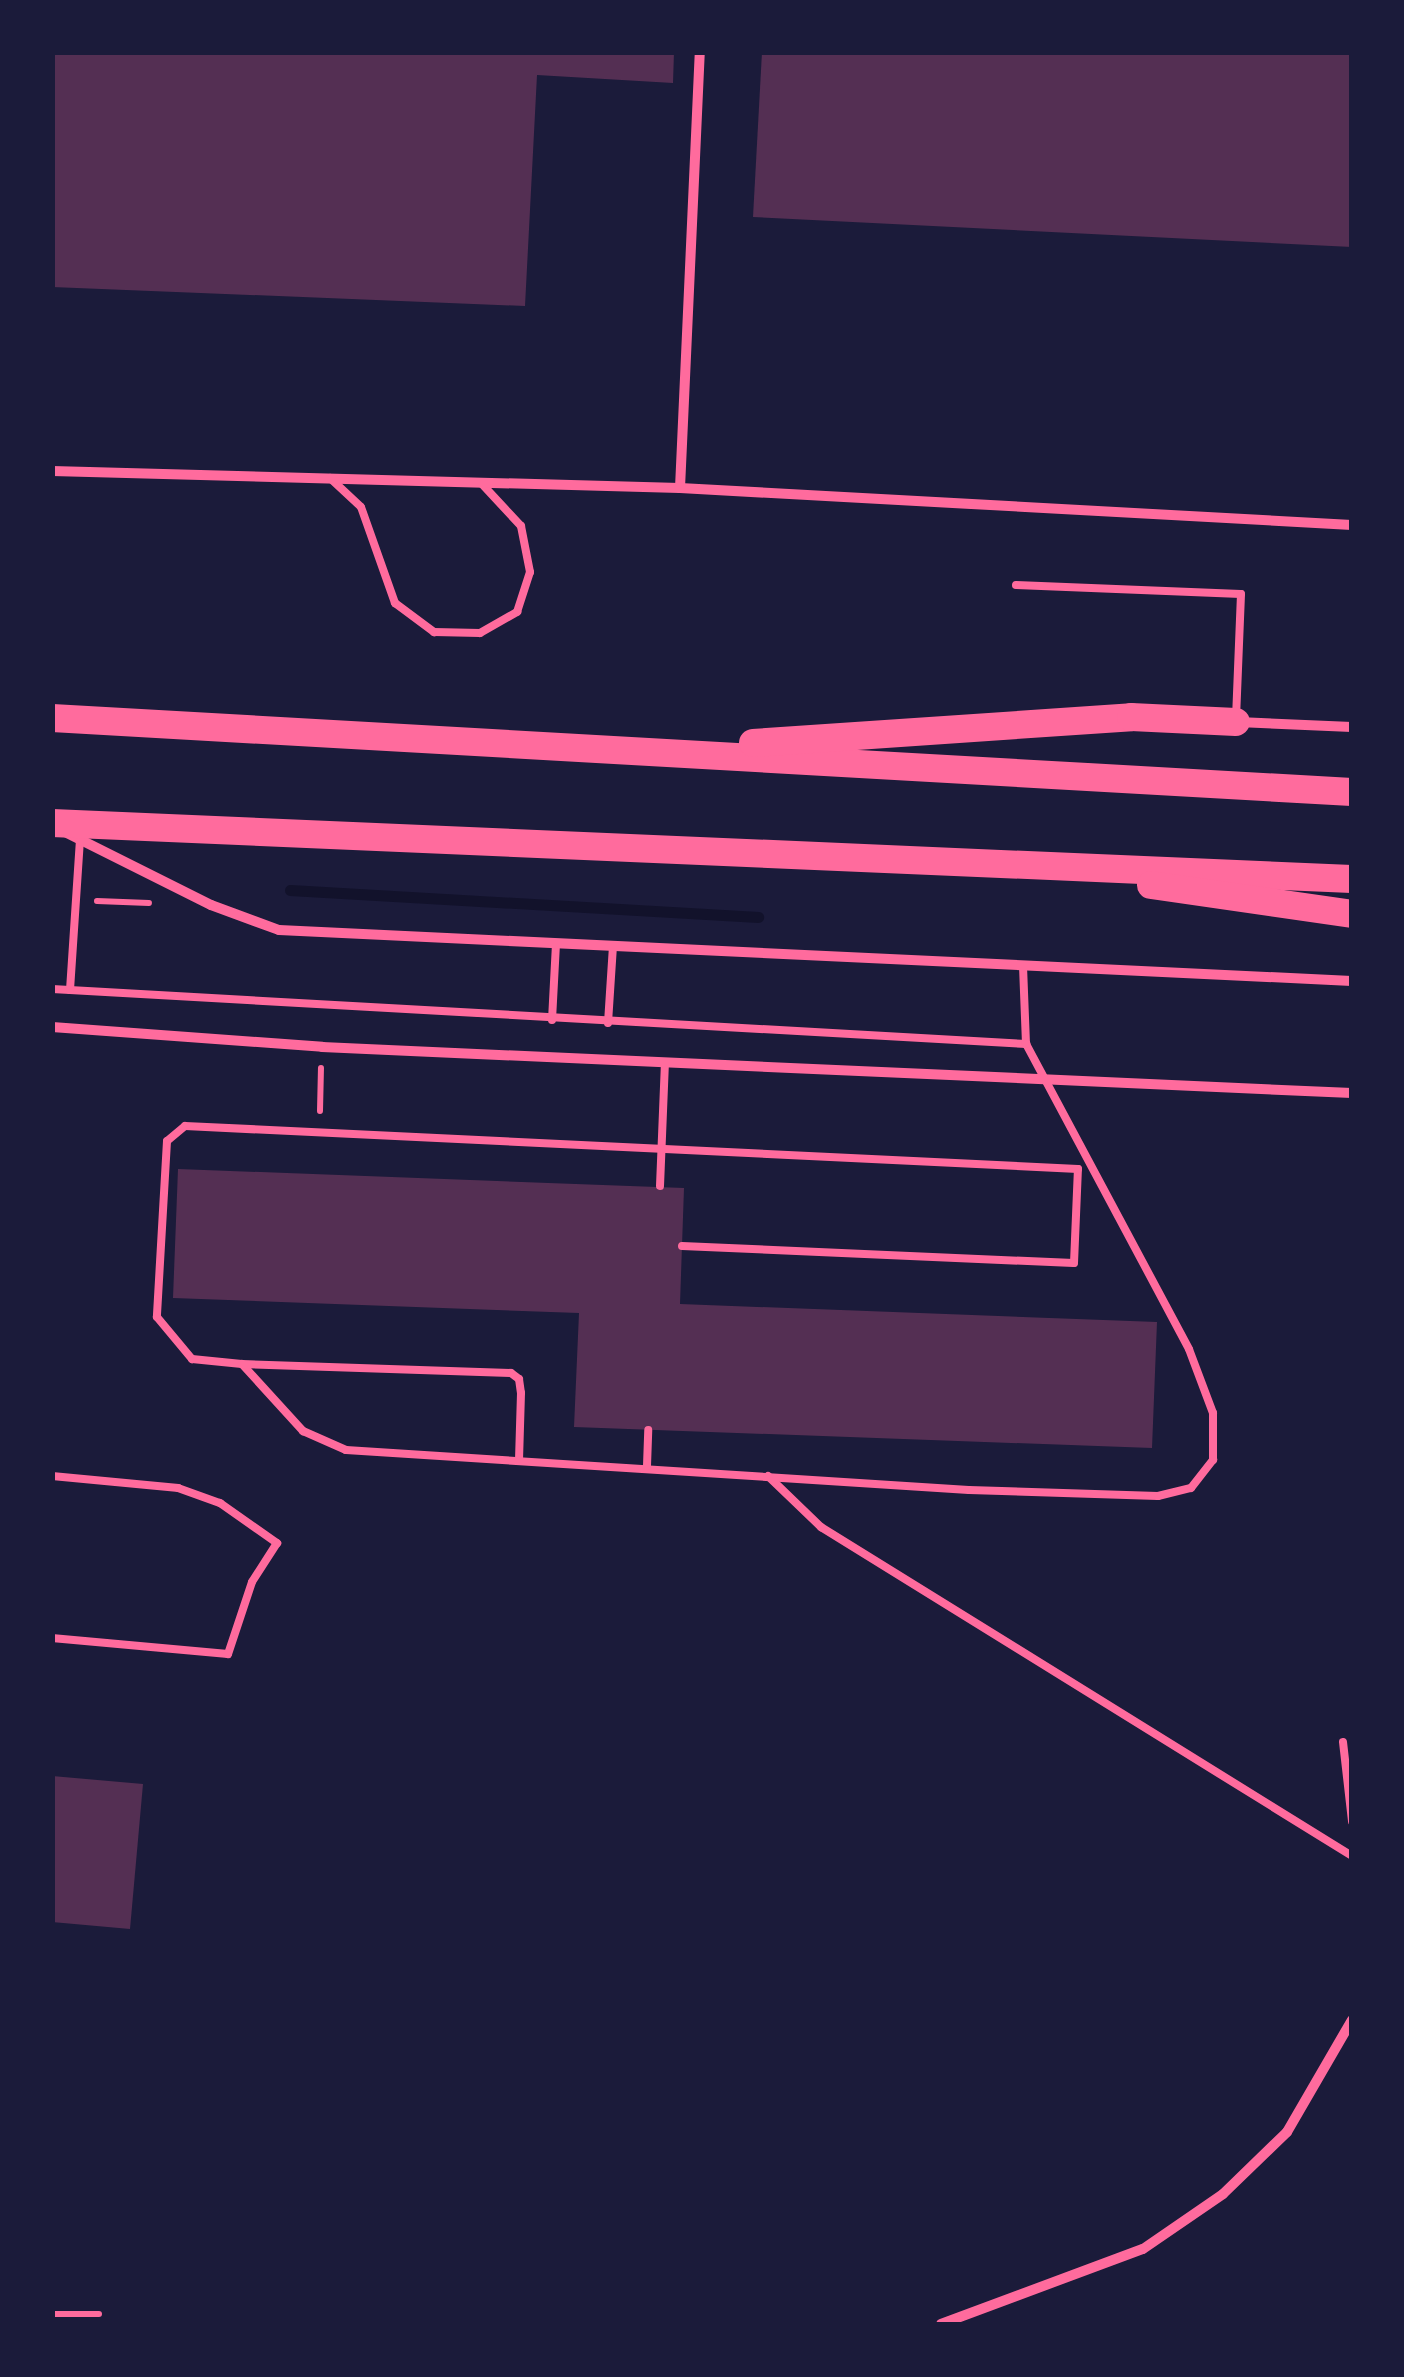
<!DOCTYPE html>
<style>
body{margin:0}
#map{position:relative;width:1404px;height:2377px;overflow:hidden;background:#1b1b3a;font-family:Overpass,sans-serif}
div>[style]{position:absolute}
[style*='--x']{left:calc(var(--x)*1px);top:calc(var(--y)*1px);width:calc(var(--w)*1px);rotate:calc(var(--a)*1deg)}
.stream>*{height:11px;margin:-5.5px;padding:0 5.5px;transform-origin:5.5px;border-radius:5.5px;background:#12122b}
.building>*{inset:0;background:#542f53}
.path>*{height:6px;margin:-3px;padding:0 3px;transform-origin:3px;border-radius:3px;background:#ff6b9d}
.service>*{height:8px;margin:-4px;padding:0 4px;transform-origin:4px;border-radius:4px;background:#ff6b9d}
.minor>*{height:10px;margin:-5px;padding:0 5px;transform-origin:5px;border-radius:5px;background:#ff6b9d}
.trunk>*{height:28px;margin:-14px;padding:0 14px;transform-origin:14px;border-radius:14px;background:#ff6b9d}
span{translate:-50% -50%;white-space:nowrap;text-align:center;line-height:1.15;-webkit-text-stroke:9px #1b1b3a;paint-order:stroke}
.frame{position:absolute;inset:0;border:55px solid #1b1b3a;pointer-events:none}
</style>
<div id="map">
<div class="stream">
<i style="--x:290;--y:890;--w:469;--a:3.3"></i>
</div>
<div class="building">
<i style="clip-path:polygon(52px 52px,674px 52px,673px 83px,537px 75px,525px 306px,52px 287px)"></i>
<i style="clip-path:polygon(762px 52px,1352px 52px,1352px 247px,753px 217px)"></i>
<i style="clip-path:polygon(178px 1169px,684px 1188px,680px 1304px,1157px 1322px,1152px 1448px,574px 1427px,579px 1313px,173px 1298px)"></i>
<i style="clip-path:polygon(52px 1776px,143px 1784px,130px 1929px,52px 1922px)"></i>
</div>
<div class="path">
<i style="--x:97;--y:901;--w:52;--a:2.2"></i>
<i style="--x:320;--y:1111;--w:43;--a:-88.7"></i>
<i style="--x:52;--y:2314;--w:47;--a:0"></i>
</div>
<div class="service">
<i style="--x:330;--y:478;--w:42;--a:43.1"></i>
<i style="--x:361;--y:507;--w:102;--a:70.5"></i>
<i style="--x:395;--y:603;--w:49;--a:36.6"></i>
<i style="--x:434;--y:632;--w:46;--a:1.2"></i>
<i style="--x:480;--y:633;--w:43;--a:-29.6"></i>
<i style="--x:517;--y:612;--w:42;--a:-72"></i>
<i style="--x:530;--y:572;--w:47;--a:-101.1"></i>
<i style="--x:521;--y:526;--w:59;--a:-132.9"></i>
<i style="--x:1016;--y:585;--w:225;--a:2.3"></i>
<i style="--x:1241;--y:594;--w:123;--a:92.3"></i>
<i style="--x:52;--y:989;--w:976;--a:3.23"></i>
<i style="--x:70;--y:990;--w:150;--a:-86.2"></i>
<i style="--x:552;--y:1020;--w:77;--a:-87"></i>
<i style="--x:608;--y:1023;--w:77;--a:-86.3"></i>
<i style="--x:660;--y:1186;--w:123;--a:-87.7"></i>
<i style="--x:682;--y:1246;--w:392;--a:2.5"></i>
<i style="--x:1074;--y:1263;--w:94;--a:-87.6"></i>
<i style="--x:1078;--y:1169;--w:894;--a:-177.24"></i>
<i style="--x:185;--y:1126;--w:23;--a:140"></i>
<i style="--x:167;--y:1141;--w:176;--a:93.3"></i>
<i style="--x:157;--y:1317;--w:55;--a:50.2"></i>
<i style="--x:192;--y:1359;--w:50;--a:5.7"></i>
<i style="--x:242;--y:1364;--w:91;--a:47.7"></i>
<i style="--x:303;--y:1431;--w:47;--a:23.8"></i>
<i style="--x:346;--y:1450;--w:624;--a:3.67"></i>
<i style="--x:969;--y:1490;--w:189;--a:1.8"></i>
<i style="--x:1158;--y:1496;--w:34;--a:-14"></i>
<i style="--x:1191;--y:1488;--w:36;--a:-52"></i>
<i style="--x:1213;--y:1460;--w:47;--a:-90"></i>
<i style="--x:1213;--y:1413;--w:68;--a:-110.6"></i>
<i style="--x:1189;--y:1349;--w:346;--a:-118.1"></i>
<i style="--x:1026;--y:1044;--w:78;--a:-92.2"></i>
<i style="--x:242;--y:1364;--w:269;--a:1.9"></i>
<i style="--x:511;--y:1373;--w:10;--a:37"></i>
<i style="--x:519;--y:1379;--w:14;--a:82"></i>
<i style="--x:521;--y:1393;--w:66;--a:91.7"></i>
<i style="--x:647;--y:1466;--w:36;--a:-88"></i>
<i style="--x:52;--y:1476;--w:127;--a:5.4"></i>
<i style="--x:178;--y:1488;--w:45;--a:19.7"></i>
<i style="--x:220;--y:1503;--w:70;--a:35.1"></i>
<i style="--x:277;--y:1543;--w:46;--a:122.7"></i>
<i style="--x:252;--y:1582;--w:76;--a:108.4"></i>
<i style="--x:228;--y:1654;--w:177;--a:-174.8"></i>
<i style="--x:768;--y:1476;--w:74;--a:43.9"></i>
<i style="--x:821;--y:1527;--w:625;--a:31.78"></i>
<i style="--x:1343;--y:1742;--w:80;--a:83.5"></i>
</div>
<div class="minor">
<i style="--x:52;--y:471;--w:628;--a:1.55"></i>
<i style="--x:680;--y:488;--w:673;--a:3.15"></i>
<i style="--x:680;--y:488;--w:436;--a:-87.4"></i>
<i style="--x:1238;--y:722;--w:114;--a:2.5"></i>
<i style="--x:67;--y:833;--w:161;--a:26.6"></i>
<i style="--x:211;--y:905;--w:72;--a:20.2"></i>
<i style="--x:279;--y:930;--w:1074;--a:2.72"></i>
<i style="--x:52;--y:1027;--w:271;--a:4.2"></i>
<i style="--x:322;--y:1047;--w:1031;--a:2.56"></i>
<i style="--x:941;--y:2324;--w:215;--a:-20.4"></i>
<i style="--x:1143;--y:2249;--w:97;--a:-34.5"></i>
<i style="--x:1223;--y:2194;--w:89;--a:-44.1"></i>
<i style="--x:1287;--y:2132;--w:129;--a:-59.9"></i>
</div>
<div class="trunk">
<i style="--x:52;--y:718;--w:1302;--a:3.26"></i>
<i style="--x:753;--y:743;--w:379;--a:-3.9"></i>
<i style="--x:1131;--y:717;--w:105;--a:2.7"></i>
<i style="--x:52;--y:823;--w:1301;--a:2.47"></i>
<i style="--x:1151;--y:885;--w:203;--a:8.2"></i>
</div>
<div class="frame"></div>
</div>
